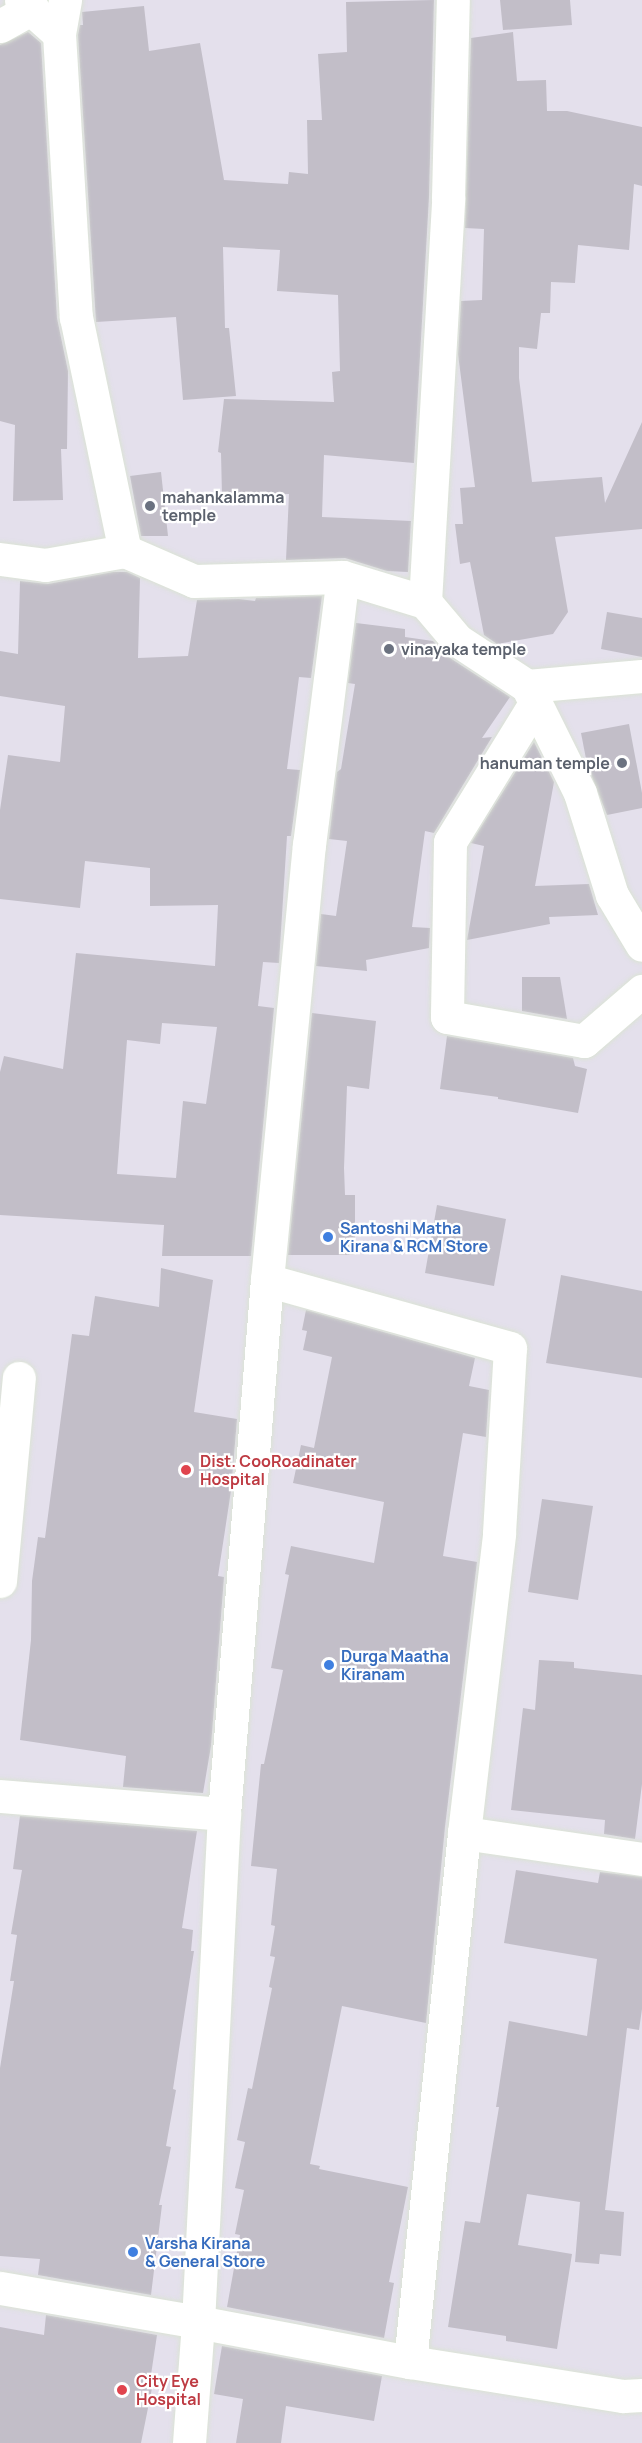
<!DOCTYPE html>
<style>
body{margin:0}
#map{position:relative;width:642px;height:2443px;overflow:hidden;background:#e4e0ec;font-family:Manrope,sans-serif}
div>[style]{position:absolute}
[style*='--x']{left:calc(var(--x)*1px);top:calc(var(--y)*1px);width:calc(var(--w)*1px);rotate:calc(var(--a)*1deg)}
.building>*{inset:0;background:#c2bec8}
.roads{filter:drop-shadow(0 0 2px #dbe3d5) drop-shadow(0 0 2px #dbe3d5)}
.minor>*{height:33px;margin:-16.5px;padding:0 16.5px;transform-origin:16.5px;border-radius:16.5px;background:#fff}
.dots>*{width:16px;height:16px;translate:-50% -50%;box-sizing:border-box;border:3px solid #fff;border-radius:50%}
span{translate:-50% -50%;white-space:nowrap;text-align:center;line-height:1.15;-webkit-text-stroke:4.5px #fff;paint-order:stroke}
.worship-label{font-size:16px;color:#5b616d;font-weight:700}
.left{translate:0 -50%;text-align:left}
.right{translate:-100% -50%;text-align:right}
.shop-label{font-size:16px;color:#366cbe;font-weight:700}
.health-label{font-size:16px;color:#be3a42;font-weight:700}
</style>
<div id="map">
<div class="building">
<i style="clip-path:polygon(434px 0,429px 197px,414px 463px,324px 455px,322px 517px,411px 521px,408px 572px,387px 571px,345px 558px,286px 560px,289px 494px,222px 496px,221px 453px,218px 452px,224px 399px,334px 402px,332px 372px,340px 371px,338px 295px,277px 291px,280px 250px,223px 247px,225px 328px,229px 328px,236px 396px,183px 400px,176px 317px,96px 322px,78px 35px,80px 25px,83px 25px,82px 12px,144px 6px,149px 51px,200px 43px,224px 180px,288px 184px,289px 172px,308px 174px,307px 120px,322px 120px,318px 54px,347px 52px,346px 2px)"></i>
<i style="clip-path:polygon(500px 0,570px 0,572px 25px,503px 30px)"></i>
<i style="clip-path:polygon(28px 32px,41px 43px,57px 318px,68px 371px,67px 449px,61px 449px,63px 500px,13px 501px,15px 425px,0 421px,0 45px)"></i>
<i style="clip-path:polygon(513px 32px,517px 81px,546px 80px,547px 111px,567px 111px,642px 127px,642px 186px,634px 184px,629px 250px,578px 245px,575px 283px,551px 282px,550px 313px,541px 313px,537px 349px,519px 347px,519px 378px,532px 482px,602px 477px,605px 503px,642px 422px,642px 529px,555px 537px,568px 612px,553px 634px,497px 644px,484px 635px,470px 562px,460px 564px,455px 524px,463px 524px,460px 488px,475px 487px,458px 354px,461px 301px,482px 300px,484px 229px,465px 228px,471px 38px)"></i>
<i style="clip-path:polygon(161px 472px,168px 536px,141px 536px,130px 476px)"></i>
<i style="clip-path:polygon(evenodd,113px 572px,127px 572px,140px 578px,138px 658px,188px 656px,197px 600px,239px 599px,255px 601px,256px 598px,322px 596px,311px 678px,299px 677px,287px 769px,300px 770px,291px 836px,287px 836px,279px 963px,263px 962px,258px 1006px,274px 1008px,251px 1256px,162px 1256px,164px 1225px,0 1215px,0 1072px,4px 1056px,63px 1069px,76px 953px,215px 966px,218px 905px,150px 906px,150px 868px,85px 861px,80px 908px,0 899px,0 810px,8px 755px,60px 762px,65px 706px,0 696px,0 651px,18px 654px,20px 581px,48px 584px,113px 572px,162px 1023px,217px 1027px,206px 1104px,183px 1101px,176px 1178px,117px 1174px,127px 1040px,160px 1044px,162px 1023px)"></i>
<i style="clip-path:polygon(607px 612px,642px 618px,642px 657px,601px 649px)"></i>
<i style="clip-path:polygon(356px 623px,405px 629px,405px 637px,433px 641px,447px 656px,510px 697px,482px 738px,492px 737px,434px 833px,425px 831px,412px 927px,430px 928px,429px 948px,366px 960px,367px 971px,316px 966px,321px 914px,336px 916px,347px 841px,329px 839px,337px 772px,341px 769px,355px 684px,348px 683px)"></i>
<i style="clip-path:polygon(629px 724px,642px 793px,642px 808px,607px 815px,587px 764px,581px 733px)"></i>
<i style="clip-path:polygon(534px 742px,554px 782px,535px 886px,589px 884px,598px 915px,549px 917px,550px 924px,467px 940px,484px 846px,471px 843px)"></i>
<i style="clip-path:polygon(522px 977px,560px 977px,567px 1019px,522px 1011px)"></i>
<i style="clip-path:polygon(312px 1013px,376px 1021px,369px 1089px,347px 1086px,344px 1168px,345px 1195px,355px 1195px,355px 1255px,288px 1255px)"></i>
<i style="clip-path:polygon(447px 1036px,573px 1058px,575px 1066px,587px 1069px,578px 1113px,498px 1099px,498px 1097px,440px 1089px)"></i>
<i style="clip-path:polygon(437px 1205px,506px 1219px,494px 1286px,425px 1273px)"></i>
<i style="clip-path:polygon(161px 1268px,213px 1280px,194px 1412px,237px 1419px,231px 1491px,218px 1576px,224px 1577px,211px 1746px,203px 1793px,123px 1787px,126px 1756px,20px 1740px,31px 1640px,32px 1581px,38px 1537px,45px 1538px,72px 1334px,89px 1336px,95px 1296px,159px 1307px)"></i>
<i style="clip-path:polygon(561px 1275px,642px 1291px,642px 1378px,546px 1363px)"></i>
<i style="clip-path:polygon(306px 1310px,475px 1358px,469px 1386px,489px 1390px,486px 1437px,463px 1433px,443px 1556px,477px 1562px,445px 1827px,426px 2023px,342px 2006px,310px 2164px,320px 2166px,319px 2169px,408px 2187px,389px 2282px,394px 2283px,384px 2338px,227px 2307px,240px 2235px,235px 2234px,244px 2190px,235px 2188px,245px 2142px,237px 2140px,248px 2088px,252px 2089px,272px 1988px,269px 1987px,275px 1957px,270px 1956px,275px 1926px,271px 1925px,277px 1869px,251px 1866px,261px 1764px,264px 1764px,283px 1670px,271px 1668px,289px 1575px,285px 1574px,291px 1546px,374px 1563px,384px 1502px,293px 1483px,301px 1445px,314px 1448px,332px 1357px,303px 1350px,307px 1331px,302px 1330px)"></i>
<i style="clip-path:polygon(542px 1499px,593px 1506px,578px 1600px,528px 1592px)"></i>
<i style="clip-path:polygon(539px 1660px,574px 1662px,574px 1668px,642px 1675px,642px 1784px,635px 1839px,604px 1834px,605px 1820px,511px 1810px,523px 1708px,535px 1710px)"></i>
<i style="clip-path:polygon(20px 1816px,197px 1831px,182px 1928px,193px 1930px,191px 1951px,194px 1951px,173px 2089px,176px 2090px,166px 2146px,171px 2147px,159px 2205px,162px 2205px,151px 2295px,38px 2275px,40px 2259px,0 2256px,0 2068px,14px 1981px,10px 1981px,17px 1935px,11px 1934px,22px 1870px,13px 1869px)"></i>
<i style="clip-path:polygon(516px 1870px,598px 1883px,600px 1872px,642px 1877px,642px 2009px,639px 2030px,627px 2028px,605px 2210px,624px 2212px,621px 2256px,600px 2254px,599px 2264px,575px 2262px,580px 2202px,527px 2194px,518px 2245px,572px 2254px,557px 2349px,506px 2341px,506px 2336px,448px 2327px,465px 2221px,480px 2223px,499px 2107px,496px 2107px,509px 2021px,587px 2036px,597px 1959px,504px 1943px)"></i>
<i style="clip-path:polygon(46px 2315px,157px 2335px,149px 2388px,152px 2388px,141px 2443px,0 2443px,0 2327px,44px 2335px)"></i>
<i style="clip-path:polygon(222px 2346px,382px 2376px,374px 2421px,286px 2406px,281px 2443px,236px 2443px,243px 2399px,214px 2394px)"></i>
</div>
<div class="roads">
<div class="minor">
<i style="--x:21;--y:0;--w:51;--a:41.8"></i>
<i style="--x:59;--y:34;--w:35;--a:-80"></i>
<i style="--x:0;--y:26;--w:37;--a:-29"></i>
<i style="--x:59;--y:34;--w:284;--a:86.6"></i>
<i style="--x:76;--y:317;--w:239;--a:78.2"></i>
<i style="--x:0;--y:559;--w:45;--a:7.6"></i>
<i style="--x:45;--y:565;--w:81;--a:-9.9"></i>
<i style="--x:125;--y:551;--w:75;--a:23.5"></i>
<i style="--x:194;--y:581;--w:149;--a:-1.5"></i>
<i style="--x:343;--y:577;--w:86;--a:17"></i>
<i style="--x:425;--y:602;--w:50;--a:49.9"></i>
<i style="--x:457;--y:640;--w:84;--a:33.3"></i>
<i style="--x:527;--y:686;--w:119;--a:63.6"></i>
<i style="--x:580;--y:793;--w:107;--a:72.6"></i>
<i style="--x:612;--y:895;--w:58;--a:59"></i>
<i style="--x:425;--y:602;--w:405;--a:-86.7"></i>
<i style="--x:448;--y:198;--w:198;--a:-88.6"></i>
<i style="--x:527;--y:686;--w:115;--a:-5"></i>
<i style="--x:536;--y:702;--w:164;--a:121.6"></i>
<i style="--x:450;--y:842;--w:175;--a:91"></i>
<i style="--x:447;--y:1017;--w:139;--a:9.9"></i>
<i style="--x:584;--y:1041;--w:77;--a:-40.8"></i>
<i style="--x:0;--y:1581;--w:204;--a:-84.7"></i>
<i style="--x:0;--y:1796;--w:225;--a:4.6"></i>
<i style="--x:464;--y:1833;--w:180;--a:8.3"></i>
<i style="--x:0;--y:2288;--w:201;--a:9.7"></i>
<i style="--x:198;--y:2322;--w:509;--a:-87.07"></i>
<i style="--x:224;--y:1814;--w:536;--a:-85.4"></i>
<i style="--x:267;--y:1280;--w:437;--a:-84.5"></i>
<i style="--x:309;--y:845;--w:270;--a:-82.8"></i>
<i style="--x:410;--y:2362;--w:216;--a:9.1"></i>
<i style="--x:623;--y:2396;--w:19;--a:-3"></i>
<i style="--x:189;--y:2443;--w:121;--a:-85.7"></i>
<i style="--x:198;--y:2322;--w:216;--a:10.7"></i>
<i style="--x:410;--y:2362;--w:532;--a:-84.17"></i>
<i style="--x:464;--y:1833;--w:302;--a:-83.3"></i>
<i style="--x:499;--y:1533;--w:185;--a:-86.6"></i>
<i style="--x:510;--y:1348;--w:252;--a:-164.4"></i>
</div>
</div>
<div class="dots">
<i style="left:150px;top:506px;background:#6b7280"></i>
<i style="left:389px;top:649px;background:#6b7280"></i>
<i style="left:622px;top:763px;background:#6b7280"></i>
<i style="left:328px;top:1237px;background:#3f7fe0"></i>
<i style="left:186px;top:1470px;background:#e0444e"></i>
<i style="left:329px;top:1665px;background:#3f7fe0"></i>
<i style="left:133px;top:2252px;background:#3f7fe0"></i>
<i style="left:122px;top:2390px;background:#e0444e"></i>
</div>
<div class="worship-label">
<span class="left" style="left:162px;top:506px">mahankalamma<br>temple</span>
<span class="left" style="left:401px;top:649px">vinayaka temple</span>
<span class="right" style="left:610px;top:763px">hanuman temple</span>
</div>
<div class="shop-label">
<span class="left" style="left:340px;top:1237px">Santoshi Matha<br>Kirana &amp; RCM Store</span>
<span class="left" style="left:341px;top:1665px">Durga Maatha<br>Kiranam</span>
<span class="left" style="left:145px;top:2252px">Varsha Kirana<br>&amp; General Store</span>
</div>
<div class="health-label">
<span class="left" style="left:200px;top:1470px">Dist. CooRoadinater<br>Hospital</span>
<span class="left" style="left:136px;top:2390px">City Eye<br>Hospital</span>
</div>
</div>
